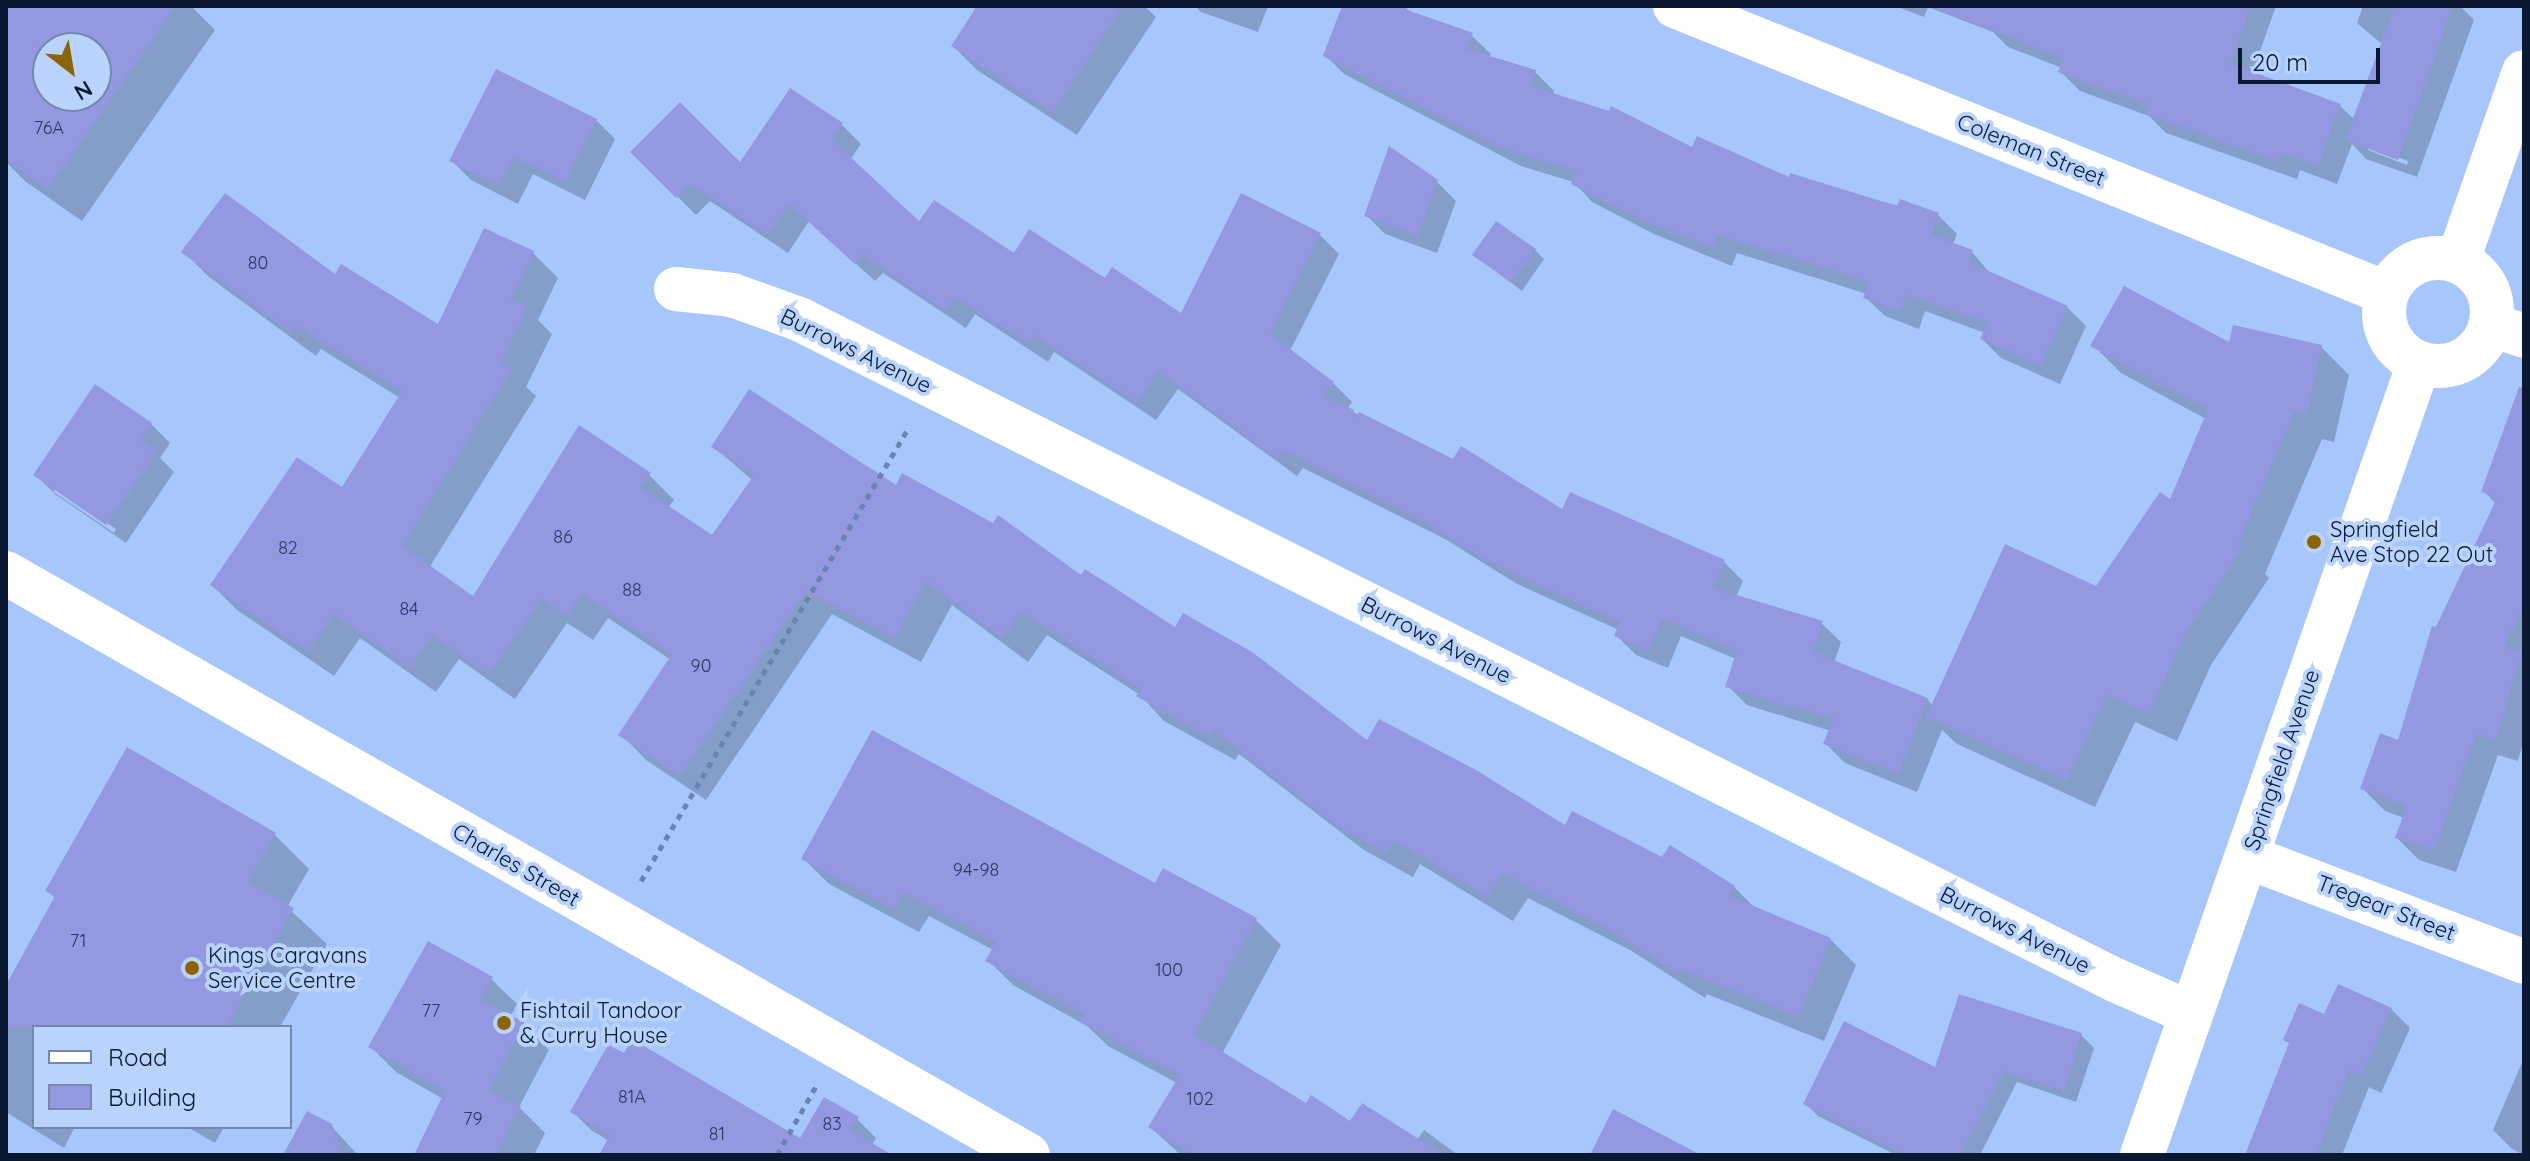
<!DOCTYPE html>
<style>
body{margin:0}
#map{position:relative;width:2530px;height:1161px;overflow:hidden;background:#a6c6fc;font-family:Quicksand,sans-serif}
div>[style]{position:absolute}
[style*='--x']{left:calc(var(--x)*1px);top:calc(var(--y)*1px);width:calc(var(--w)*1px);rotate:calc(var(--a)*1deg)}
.shadow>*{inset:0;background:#0003}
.building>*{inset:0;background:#9398e0}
.path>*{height:5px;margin-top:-2.5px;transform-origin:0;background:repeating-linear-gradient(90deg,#6b84af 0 6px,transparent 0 12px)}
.minor>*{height:44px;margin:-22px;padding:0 22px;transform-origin:22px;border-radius:22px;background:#fff}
.tertiary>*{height:44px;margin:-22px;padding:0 22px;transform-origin:22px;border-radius:22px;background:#fff}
.tertiary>.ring{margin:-22px;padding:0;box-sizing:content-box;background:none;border:44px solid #fff;border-radius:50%}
.dots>*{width:22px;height:22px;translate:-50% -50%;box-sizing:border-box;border:4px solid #bad3fc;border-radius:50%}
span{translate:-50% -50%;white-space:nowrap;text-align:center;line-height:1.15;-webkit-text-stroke:8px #bad3fc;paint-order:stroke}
.number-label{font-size:18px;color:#2c385d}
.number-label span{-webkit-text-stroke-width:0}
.street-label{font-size:22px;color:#0a1831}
.poi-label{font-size:22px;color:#0a1831}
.left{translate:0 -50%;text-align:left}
.frame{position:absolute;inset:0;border:8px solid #0a1831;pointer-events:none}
.legend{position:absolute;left:32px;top:1025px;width:260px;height:104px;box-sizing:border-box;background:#bad3fc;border:2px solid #7488ab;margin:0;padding:10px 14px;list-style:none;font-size:24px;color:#0a1831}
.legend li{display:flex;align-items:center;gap:16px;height:40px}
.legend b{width:40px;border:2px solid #7488ab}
.north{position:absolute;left:32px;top:32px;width:80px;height:80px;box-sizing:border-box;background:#bad3fc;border:2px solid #7488ab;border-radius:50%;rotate:149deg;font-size:22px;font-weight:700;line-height:32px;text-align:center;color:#0a1831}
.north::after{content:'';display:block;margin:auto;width:28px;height:36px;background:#8c6305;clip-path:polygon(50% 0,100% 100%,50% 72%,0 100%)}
.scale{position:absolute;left:2238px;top:48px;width:142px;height:36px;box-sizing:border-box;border:4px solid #0a1831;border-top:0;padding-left:10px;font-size:24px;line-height:28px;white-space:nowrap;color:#0a1831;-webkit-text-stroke:6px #bad3fc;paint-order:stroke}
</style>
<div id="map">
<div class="shadow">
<i style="clip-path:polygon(evenodd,6px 6px,191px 6px,215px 30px,82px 221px,26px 182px,6px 162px,6px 6px,48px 48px,96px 48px,96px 96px,48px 96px,48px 48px)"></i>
<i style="clip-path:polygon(979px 6px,1144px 6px,1156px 17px,1077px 135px,977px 70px,953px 46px)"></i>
<i style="clip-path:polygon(1195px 6px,1268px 6px,1258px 32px,1201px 12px)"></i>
<i style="clip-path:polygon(1344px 6px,1404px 6px,1412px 14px,1471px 35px,1491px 54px,1489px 58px,1535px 72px,1554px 91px,1553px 95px,1693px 150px,1790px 180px,1938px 215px,1957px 234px,1953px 244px,1972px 252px,1990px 273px,2067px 307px,2086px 326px,2060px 384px,2001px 358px,1982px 339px,1985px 333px,1925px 311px,1919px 329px,1885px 316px,1865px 297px,1867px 294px,1737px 253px,1732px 266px,1654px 234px,1592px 202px,1574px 182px,1521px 166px,1344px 74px,1325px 55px)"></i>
<i style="clip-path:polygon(evenodd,1895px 6px,2276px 6px,2252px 74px,2340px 106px,2355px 120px,2383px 45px,2357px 23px,2363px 6px,2460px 6px,2474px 20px,2417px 177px,2366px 159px,2352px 144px,2337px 184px,2300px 170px,2297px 179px,2166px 133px,2149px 116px,2080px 91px,2061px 72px,2062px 68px,2008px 47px,1993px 32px,1928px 7px,1924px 17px,1895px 6px,2368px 146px,2408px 161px,2407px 165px,2368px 150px,2368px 146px)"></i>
<i style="clip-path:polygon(596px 120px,615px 139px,585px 200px,533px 174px,518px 204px,471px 180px,452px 161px)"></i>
<i style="clip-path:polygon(842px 125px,861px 144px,850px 160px,920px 224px,1105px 281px,1182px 316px,1320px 235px,1339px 254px,1290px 351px,1333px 383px,1352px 402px,1347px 409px,1563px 512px,1724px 562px,1743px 581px,1736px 597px,1821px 623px,1841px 642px,1834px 663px,1927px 699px,1933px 706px,2097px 588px,2170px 502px,2206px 419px,2121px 373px,2093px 345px,2321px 347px,2349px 375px,2334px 442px,2322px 439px,2265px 574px,2269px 578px,2211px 665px,2177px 741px,2135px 722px,2095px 807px,1957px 744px,1942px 730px,1917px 792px,1845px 763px,1826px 744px,1831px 731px,1747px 705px,1728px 686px,1736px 659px,1681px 636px,1668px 668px,1636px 655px,1617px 636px,1619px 630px,1517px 584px,1445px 539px,1303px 468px,1297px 476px,1178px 389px,1156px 420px,1054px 352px,1048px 362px,975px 314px,966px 328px,883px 273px,875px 281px,809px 221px,788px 253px,710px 201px,696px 215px,633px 152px,741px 165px)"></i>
<i style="clip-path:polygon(1437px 182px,1456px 201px,1437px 253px,1385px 234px,1366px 215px)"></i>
<i style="clip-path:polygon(1535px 250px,1544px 259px,1522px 291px,1475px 255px)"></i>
<i style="clip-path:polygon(184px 252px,336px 277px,439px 327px,533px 253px,558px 278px,538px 320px,552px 334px,526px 387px,536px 396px,429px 568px,473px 599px,649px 475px,674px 500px,668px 508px,713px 538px,752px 480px,714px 447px,897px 488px,1081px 577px,1368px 743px,1566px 827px,1734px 887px,1755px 908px,1830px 939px,1856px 965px,1824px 1041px,1707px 994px,1705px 998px,1630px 950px,1528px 898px,1513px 921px,1420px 864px,1413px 877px,1364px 850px,1239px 754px,1235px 760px,1164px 721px,1140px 695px,1047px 635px,1028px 662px,952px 605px,921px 662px,832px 614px,706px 800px,646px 760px,621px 734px,671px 660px,608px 618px,593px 640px,567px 623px,515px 699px,459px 659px,436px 692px,360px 638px,334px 676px,237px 610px,212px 585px,343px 490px,400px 398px,321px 349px,316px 356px,209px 277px)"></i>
<i style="clip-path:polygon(evenodd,96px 387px,151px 424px,170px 443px,160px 458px,174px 472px,126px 543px,55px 494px,36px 475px,96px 387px,54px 487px,116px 529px,114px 533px,54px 492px,54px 487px)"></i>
<i style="clip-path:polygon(2524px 447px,2524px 739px,2518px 761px,2498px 755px,2456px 872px,2419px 860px,2397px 838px,2404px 818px,2385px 811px,2362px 788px,2399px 742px,2437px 629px,2496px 504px,2484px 491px)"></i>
<i style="clip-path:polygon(275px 835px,309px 869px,287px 907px,327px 944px,280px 1027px,34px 1027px,34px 1127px,75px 1127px,64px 1148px,6px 1112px,6px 989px,56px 899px,47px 890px)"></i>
<i style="clip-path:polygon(804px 859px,1156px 886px,1164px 870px,1256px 920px,1281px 945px,1222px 1054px,1306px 1106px,1351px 1124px,1417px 1140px,1424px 1130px,1458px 1155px,1181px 1155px,1150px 1127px,1177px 1083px,1108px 1046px,1087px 1026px,1013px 985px,988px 960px,993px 950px,929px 916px,919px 932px,829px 884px)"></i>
<i style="clip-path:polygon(491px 979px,517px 1004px,510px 1017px,524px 1025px,549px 1050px,519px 1107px,545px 1133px,534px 1155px,415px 1155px,443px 1099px,396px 1072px,371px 1047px)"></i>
<i style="clip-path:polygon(1960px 996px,2081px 1035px,2094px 1048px,2076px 1102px,2017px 1082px,1980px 1155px,1896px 1155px,1818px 1116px,1805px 1103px,1936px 1070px)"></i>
<i style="clip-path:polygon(2391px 1009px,2410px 1028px,2381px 1093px,2369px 1087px,2342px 1155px,2247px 1155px,2291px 1045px,2285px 1039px,2325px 1017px)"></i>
<i style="clip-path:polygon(2524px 1058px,2524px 1155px,2512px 1149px,2493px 1130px)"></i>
<i style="clip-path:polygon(572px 1111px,801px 1140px,857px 1119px,876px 1138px,872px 1145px,884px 1155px,601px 1155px,609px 1141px,591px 1130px)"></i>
<i style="clip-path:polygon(331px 1126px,358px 1155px,285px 1155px)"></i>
<i style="clip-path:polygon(187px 1127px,224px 1127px,215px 1143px)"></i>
</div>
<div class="building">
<i style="clip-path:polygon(evenodd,6px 6px,176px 6px,48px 189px,6px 160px,6px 6px,48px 48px,96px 48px,96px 96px,48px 96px,48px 48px)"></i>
<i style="clip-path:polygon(977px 6px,1123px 6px,1053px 113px,951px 46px)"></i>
<i style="clip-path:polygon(1342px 6px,1396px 6px,1473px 33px,1467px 49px,1536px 70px,1531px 86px,1609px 111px,1611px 106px,1692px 147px,1697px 136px,1789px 177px,1790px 173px,1897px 206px,1900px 199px,1939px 213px,1931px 235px,1973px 250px,1968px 262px,2068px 306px,2041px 366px,1980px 339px,1987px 323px,1906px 294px,1900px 311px,1863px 298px,1869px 282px,1718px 235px,1712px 248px,1633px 216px,1571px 184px,1577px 171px,1500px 147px,1323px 56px)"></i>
<i style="clip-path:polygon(1937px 6px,2251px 6px,2231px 64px,2341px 104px,2318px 166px,2281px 153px,2278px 161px,2145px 114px,2148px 105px,2058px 72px,2064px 58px,1936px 9px)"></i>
<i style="clip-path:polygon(2395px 6px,2453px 6px,2398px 160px,2345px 140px)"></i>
<i style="clip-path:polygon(496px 69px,597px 119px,565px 182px,514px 157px,499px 186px,449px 161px)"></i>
<i style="clip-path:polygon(790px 88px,843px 123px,832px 140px,919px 221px,934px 200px,1014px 253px,1029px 229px,1105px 278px,1112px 267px,1181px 313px,1241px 193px,1321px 233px,1270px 334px,1334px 382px,1324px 395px,1354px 410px,1352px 416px,1355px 418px,1359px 412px,1453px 459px,1461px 446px,1562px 509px,1570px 492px,1725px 560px,1713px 588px,1823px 621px,1813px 652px,1928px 698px,1898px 774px,1823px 744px,1833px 719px,1725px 687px,1737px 650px,1662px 619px,1649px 651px,1614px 636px,1620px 622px,1496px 566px,1423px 521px,1283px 450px,1277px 459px,1158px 371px,1137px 403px,1034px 335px,1029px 344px,955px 297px,946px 311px,863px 255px,855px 264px,789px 204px,768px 235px,690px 184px,676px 198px,630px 152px,680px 102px,740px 162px)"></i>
<i style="clip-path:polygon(1389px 146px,1438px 180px,1418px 236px,1364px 216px)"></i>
<i style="clip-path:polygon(225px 193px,335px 274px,341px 264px,438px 324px,484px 228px,534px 251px,511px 300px,528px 307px,501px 363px,512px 369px,402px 546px,473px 596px,579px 425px,651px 473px,640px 487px,712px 535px,754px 475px,711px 447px,749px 389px,896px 485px,902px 473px,993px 523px,998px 515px,1081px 575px,1085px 569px,1175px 627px,1183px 613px,1252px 652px,1367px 740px,1379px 719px,1476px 770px,1565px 825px,1572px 811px,1662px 857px,1670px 845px,1735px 886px,1729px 896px,1831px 938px,1799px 1017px,1682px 970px,1679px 974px,1603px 926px,1502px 874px,1487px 897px,1394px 840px,1387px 853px,1336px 825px,1213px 730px,1209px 737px,1136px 696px,1141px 689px,1021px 612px,1002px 638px,926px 582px,895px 638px,806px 591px,680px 776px,618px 735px,672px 654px,582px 594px,567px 616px,541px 599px,489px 675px,433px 635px,410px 668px,334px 614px,308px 652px,210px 585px,297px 457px,342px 487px,402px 391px,295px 325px,290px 332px,181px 252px)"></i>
<i style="clip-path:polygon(1496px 221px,1536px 249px,1512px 283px,1472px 255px)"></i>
<i style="clip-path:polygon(2124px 286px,2229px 342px,2233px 325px,2322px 345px,2307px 415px,2294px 412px,2238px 545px,2243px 548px,2184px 636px,2149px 714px,2107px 695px,2067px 780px,1926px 717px,2005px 544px,2096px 586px,2160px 492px,2170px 499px,2208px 409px,2090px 346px)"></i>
<i style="clip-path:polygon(95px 384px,152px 423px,140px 440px,157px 452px,106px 525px,33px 475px)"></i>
<i style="clip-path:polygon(2519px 387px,2524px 388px,2524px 606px,2504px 647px,2522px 652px,2496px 740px,2476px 734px,2434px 851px,2395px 838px,2407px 805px,2360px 789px,2380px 733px,2398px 740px,2432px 626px,2436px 627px,2497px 498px,2481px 492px)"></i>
<i style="clip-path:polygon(872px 730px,1155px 883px,1163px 868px,1257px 918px,1195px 1035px,1306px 1103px,1311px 1095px,1350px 1121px,1362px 1103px,1444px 1155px,1194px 1155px,1148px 1127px,1180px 1075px,1080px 1022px,1084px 1014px,985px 961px,996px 942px,903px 892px,894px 909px,801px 859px)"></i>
<i style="clip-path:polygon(127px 747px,276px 833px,248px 882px,294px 908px,227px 1027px,6px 1027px,6px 985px,55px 896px,45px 891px)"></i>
<i style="clip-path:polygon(428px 941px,493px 977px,480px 999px,525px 1023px,489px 1091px,521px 1106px,496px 1155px,414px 1155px,445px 1091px,368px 1047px)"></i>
<i style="clip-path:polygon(2338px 984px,2392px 1008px,2362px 1075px,2349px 1070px,2316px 1155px,2245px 1155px,2289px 1043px,2283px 1040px,2299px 1003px,2324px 1014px)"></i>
<i style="clip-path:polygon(1959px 994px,2082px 1033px,2064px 1091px,2004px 1071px,1961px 1155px,1905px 1155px,1803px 1104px,1844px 1021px,1935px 1067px)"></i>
<i style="clip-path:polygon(632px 1039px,800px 1138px,824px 1097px,859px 1117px,850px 1130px,892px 1155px,599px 1155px,610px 1135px,570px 1112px,608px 1045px,624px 1053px)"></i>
<i style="clip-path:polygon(1613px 1109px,1701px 1155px,1590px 1155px)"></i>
<i style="clip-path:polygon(307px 1111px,332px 1124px,342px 1155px,283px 1155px)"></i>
</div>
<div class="path">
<i style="--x:641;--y:881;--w:527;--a:-59.45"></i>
<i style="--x:777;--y:1155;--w:79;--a:-60.5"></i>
</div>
<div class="minor">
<i style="--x:1675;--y:6;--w:767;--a:21.98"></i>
<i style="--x:676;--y:289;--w:56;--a:6.1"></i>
<i style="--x:732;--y:295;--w:71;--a:19.7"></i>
<i style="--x:799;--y:319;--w:1473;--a:26.67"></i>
<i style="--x:2115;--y:980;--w:82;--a:23.7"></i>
<i style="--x:2491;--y:325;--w:35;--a:18"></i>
<i style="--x:2248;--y:857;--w:295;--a:20.8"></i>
</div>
<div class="tertiary">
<i class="ring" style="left:2384px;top:258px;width:64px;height:64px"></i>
<i style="--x:2458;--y:260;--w:199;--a:-70.7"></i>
<i style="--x:6;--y:573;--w:1176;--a:29.66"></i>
<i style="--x:2142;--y:1155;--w:839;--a:-70.72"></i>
</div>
<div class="dots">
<i style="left:2314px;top:542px;background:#8c6305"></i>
<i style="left:192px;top:968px;background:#8c6305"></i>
<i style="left:504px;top:1023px;background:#8c6305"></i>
</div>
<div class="number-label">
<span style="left:49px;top:128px">76A</span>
<span style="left:258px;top:263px">80</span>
<span style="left:563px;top:537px">86</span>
<span style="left:288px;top:548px">82</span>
<span style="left:632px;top:590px">88</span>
<span style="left:409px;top:609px">84</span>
<span style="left:701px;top:666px">90</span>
<span style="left:976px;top:870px">94-98</span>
<span style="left:78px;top:941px">71</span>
<span style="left:1169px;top:970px">100</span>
<span style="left:431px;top:1011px">77</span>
<span style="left:632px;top:1097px">81A</span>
<span style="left:1200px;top:1099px">102</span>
<span style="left:473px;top:1119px">79</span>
<span style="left:832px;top:1124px">83</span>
<span style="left:717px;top:1134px">81</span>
</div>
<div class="street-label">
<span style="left:2031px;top:150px;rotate:22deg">Coleman Street</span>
<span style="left:856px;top:351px;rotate:26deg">Burrows Avenue</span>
<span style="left:1436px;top:640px;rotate:27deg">Burrows Avenue</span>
<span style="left:2282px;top:760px;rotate:-71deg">Springfield Avenue</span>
<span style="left:516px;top:865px;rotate:30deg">Charles Street</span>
<span style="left:2386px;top:908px;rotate:21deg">Tregear Street</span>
<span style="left:2015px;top:930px;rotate:27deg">Burrows Avenue</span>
</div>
<div class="poi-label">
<span class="left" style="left:2330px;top:542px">Springfield<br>Ave Stop 22 Out</span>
<span class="left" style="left:208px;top:968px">Kings Caravans<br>Service Centre</span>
<span class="left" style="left:520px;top:1023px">Fishtail Tandoor<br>&amp; Curry House</span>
</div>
<div class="frame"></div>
<ul class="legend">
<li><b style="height:10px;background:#fff"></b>Road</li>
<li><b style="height:22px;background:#9398e0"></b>Building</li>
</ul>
<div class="north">N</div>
<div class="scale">20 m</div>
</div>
